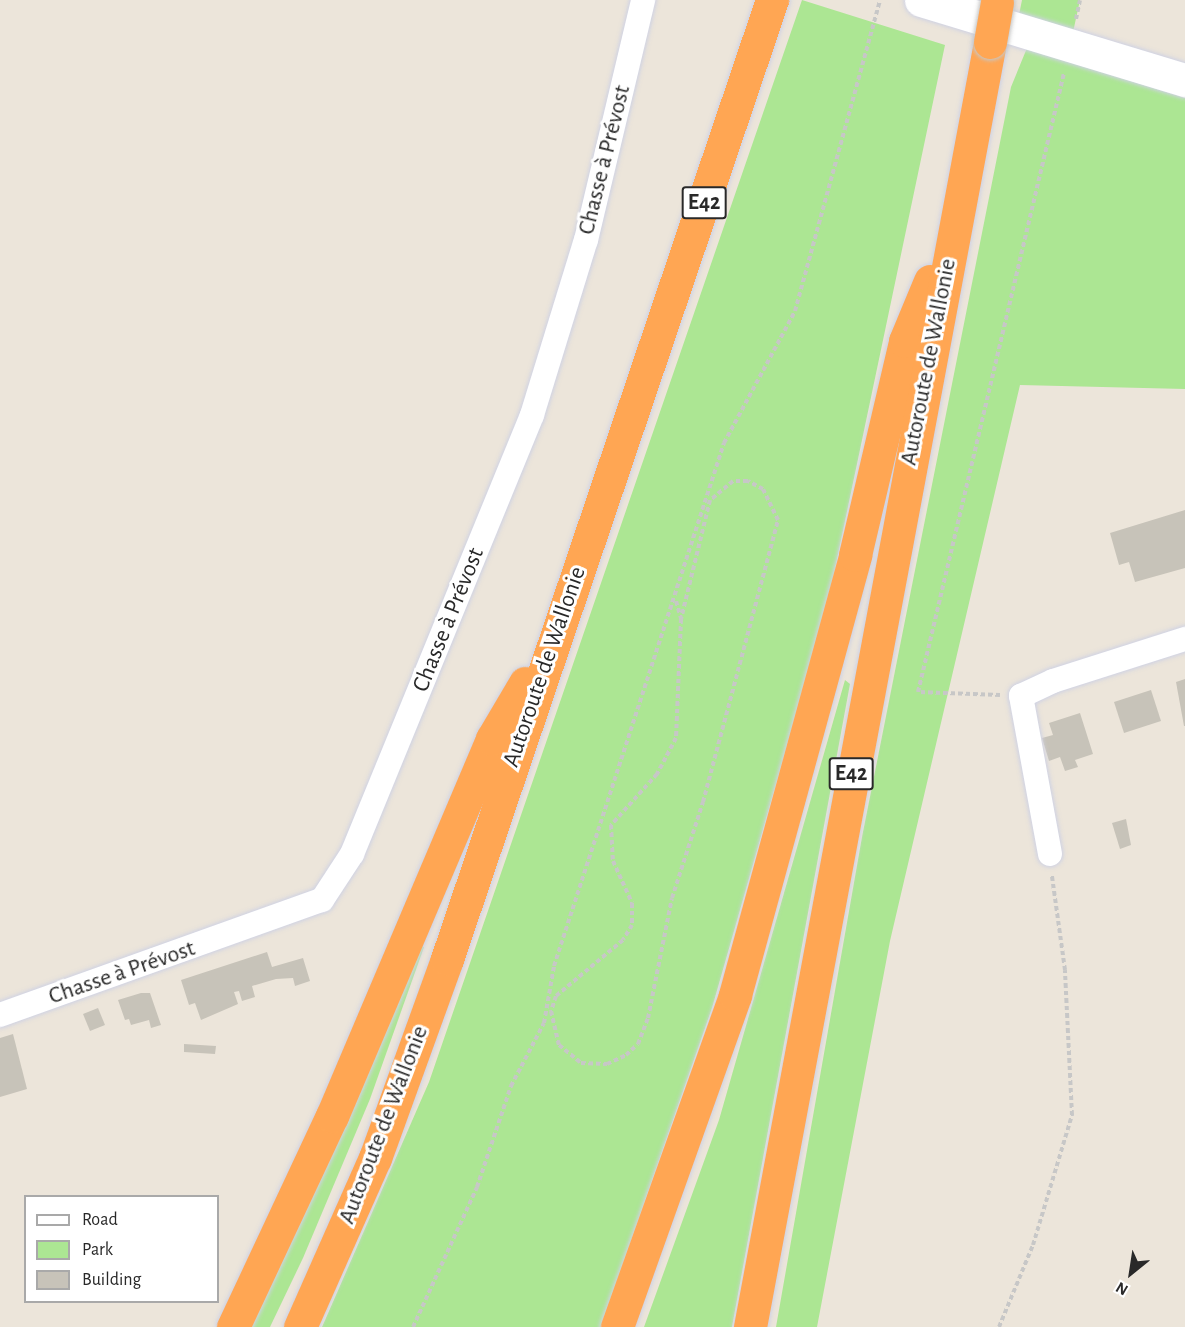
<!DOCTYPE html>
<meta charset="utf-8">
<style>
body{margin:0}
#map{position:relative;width:1185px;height:1327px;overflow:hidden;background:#ece5da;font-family:"Alegreya Sans",sans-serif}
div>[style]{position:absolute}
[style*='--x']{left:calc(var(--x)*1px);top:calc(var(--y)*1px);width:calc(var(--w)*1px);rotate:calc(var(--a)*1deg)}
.green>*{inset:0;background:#ace693}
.building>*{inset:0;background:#c7c3b9}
.path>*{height:4px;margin-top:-2px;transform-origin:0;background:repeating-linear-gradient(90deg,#c7c7c7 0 4.5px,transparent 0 7.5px)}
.roads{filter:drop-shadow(0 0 2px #cfd2e3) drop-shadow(0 0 2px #cfd2e3)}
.minor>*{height:24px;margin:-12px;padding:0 12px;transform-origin:12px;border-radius:12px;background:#fff}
.secondary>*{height:33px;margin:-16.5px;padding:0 16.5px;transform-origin:16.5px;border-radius:16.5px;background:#fff}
.motorway>*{height:33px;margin:-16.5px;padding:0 16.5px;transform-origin:16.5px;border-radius:16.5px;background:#ffa653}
.bridges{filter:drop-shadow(0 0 2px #c7c7c7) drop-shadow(0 0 2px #c7c7c7)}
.motorway-bridge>*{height:33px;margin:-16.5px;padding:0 16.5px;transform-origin:16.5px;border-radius:16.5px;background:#ffa653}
span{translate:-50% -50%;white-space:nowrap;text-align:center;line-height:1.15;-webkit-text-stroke:6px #fff;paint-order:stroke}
.shield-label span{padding:2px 4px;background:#fff;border:2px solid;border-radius:4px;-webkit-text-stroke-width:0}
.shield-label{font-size:22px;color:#292929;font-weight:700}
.street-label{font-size:24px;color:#292929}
.legend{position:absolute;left:24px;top:1195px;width:195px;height:108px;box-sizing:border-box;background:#fff;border:2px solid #a9a9a9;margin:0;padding:8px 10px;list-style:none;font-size:18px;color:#292929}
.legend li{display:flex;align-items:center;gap:12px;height:30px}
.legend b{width:30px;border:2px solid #a9a9a9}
.north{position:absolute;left:1101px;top:1243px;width:60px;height:60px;-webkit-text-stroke:4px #fff;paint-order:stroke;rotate:210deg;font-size:16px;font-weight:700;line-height:24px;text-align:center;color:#292929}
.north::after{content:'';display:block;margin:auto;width:21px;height:27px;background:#292929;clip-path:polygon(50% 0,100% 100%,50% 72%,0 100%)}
</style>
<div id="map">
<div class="green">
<i style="clip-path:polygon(802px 0,945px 45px,828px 602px,712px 1008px,601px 1327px,322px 1327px,429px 1082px)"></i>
<i style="clip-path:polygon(1022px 0,1080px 0,1070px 46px,1016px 30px)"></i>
<i style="clip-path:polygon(1027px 48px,1185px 98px,1185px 389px,1020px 385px,890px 941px,817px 1327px,776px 1327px,862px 837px,1011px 87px)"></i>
<i style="clip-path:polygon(845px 680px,850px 684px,732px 1327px,644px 1327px,719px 1120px)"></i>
<i style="clip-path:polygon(417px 945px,424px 947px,370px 1099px,303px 1258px,270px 1327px,251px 1327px)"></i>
</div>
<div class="building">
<i style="clip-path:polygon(1185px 510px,1185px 568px,1135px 582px,1129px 562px,1119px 565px,1110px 533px)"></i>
<i style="clip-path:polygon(1185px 679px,1185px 726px,1184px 726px,1176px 682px)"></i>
<i style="clip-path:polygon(1151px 690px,1161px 721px,1124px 733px,1114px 702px)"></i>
<i style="clip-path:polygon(1080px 713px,1093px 754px,1075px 760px,1078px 767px,1065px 771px,1060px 757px,1049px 761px,1042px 738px,1053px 735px,1049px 723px)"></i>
<i style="clip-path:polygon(1126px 819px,1131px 845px,1120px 849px,1112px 823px)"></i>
<i style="clip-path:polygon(267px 952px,272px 967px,303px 958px,310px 981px,295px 986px,293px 978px,276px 979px,252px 986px,255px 997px,242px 1001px,239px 991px,234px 992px,238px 1004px,201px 1020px,195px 1003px,189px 1005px,181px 980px)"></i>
<i style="clip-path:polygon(141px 993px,150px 993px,161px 1025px,151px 1028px,149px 1020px,131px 1025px,129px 1019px,125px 1020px,118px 1000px)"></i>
<i style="clip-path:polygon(98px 1008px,105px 1025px,90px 1031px,83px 1014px)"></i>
<i style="clip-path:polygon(13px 1034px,27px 1089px,0 1097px,0 1038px)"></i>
<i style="clip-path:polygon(184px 1044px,216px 1046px,215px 1054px,184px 1052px)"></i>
</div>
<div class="path">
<i style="--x:1076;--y:19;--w:19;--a:-78"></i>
<i style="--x:676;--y:601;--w:19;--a:74"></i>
<i style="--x:681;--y:619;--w:119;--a:92.4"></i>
<i style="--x:676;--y:738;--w:41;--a:117.8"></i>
<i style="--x:657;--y:774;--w:69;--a:132"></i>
<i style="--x:611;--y:825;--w:36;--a:87"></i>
<i style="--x:613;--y:861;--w:46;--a:65.7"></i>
<i style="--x:632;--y:903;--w:22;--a:90"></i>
<i style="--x:632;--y:925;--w:17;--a:121"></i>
<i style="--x:623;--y:940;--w:87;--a:140.1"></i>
<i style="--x:556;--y:996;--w:16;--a:108"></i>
<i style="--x:551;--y:1011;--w:35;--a:77"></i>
<i style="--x:559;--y:1045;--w:28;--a:39"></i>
<i style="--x:581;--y:1063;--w:26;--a:2"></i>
<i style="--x:607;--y:1064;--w:21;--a:-25"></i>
<i style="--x:626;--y:1055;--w:16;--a:-43"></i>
<i style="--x:638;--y:1044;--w:28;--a:-69"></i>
<i style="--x:648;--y:1018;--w:122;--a:-78.7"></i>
<i style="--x:672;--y:898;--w:101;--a:-72.1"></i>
<i style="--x:703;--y:802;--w:292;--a:-75.1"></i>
<i style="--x:778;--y:520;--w:34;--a:-116"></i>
<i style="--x:763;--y:489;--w:17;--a:-152"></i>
<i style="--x:748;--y:481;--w:15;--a:180"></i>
<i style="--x:733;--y:481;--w:30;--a:140"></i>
<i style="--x:710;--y:500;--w:122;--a:103.7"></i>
<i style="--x:1000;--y:695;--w:82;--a:-177.9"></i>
<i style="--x:918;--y:692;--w:636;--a:-76.73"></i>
<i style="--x:413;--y:1327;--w:154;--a:-65.4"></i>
<i style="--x:477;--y:1187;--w:107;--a:-71.4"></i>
<i style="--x:511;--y:1086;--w:71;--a:-62.4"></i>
<i style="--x:544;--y:1023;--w:58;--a:-80"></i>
<i style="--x:554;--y:966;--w:550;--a:-71.99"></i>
<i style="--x:724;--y:443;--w:150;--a:-61.7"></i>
<i style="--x:795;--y:311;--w:322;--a:-74.7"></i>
<i style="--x:999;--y:1327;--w:89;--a:-67.5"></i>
<i style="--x:1033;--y:1245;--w:136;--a:-73.3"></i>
<i style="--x:1072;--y:1115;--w:145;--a:-92.8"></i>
<i style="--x:1065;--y:970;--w:95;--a:-97.9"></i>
</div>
<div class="roads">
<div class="minor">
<i style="--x:1050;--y:854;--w:161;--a:-100.4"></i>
<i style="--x:1021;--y:696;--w:35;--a:-25"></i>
<i style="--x:1053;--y:681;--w:139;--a:-17.7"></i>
<i style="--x:0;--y:1015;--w:342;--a:-19.7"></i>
<i style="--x:322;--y:900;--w:55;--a:-56.9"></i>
<i style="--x:352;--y:854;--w:474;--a:-67.7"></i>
<i style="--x:532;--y:415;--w:183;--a:-72.9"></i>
<i style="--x:586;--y:240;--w:247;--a:-76.6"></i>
</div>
<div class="secondary">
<i style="--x:921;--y:0;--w:276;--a:16.9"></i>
</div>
<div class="motorway">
<i style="--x:233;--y:1327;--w:233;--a:-64.9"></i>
<i style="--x:332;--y:1116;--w:410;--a:-67"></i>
<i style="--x:492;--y:739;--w:65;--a:-59.5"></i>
<i style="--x:300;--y:1327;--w:185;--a:-66.1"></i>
<i style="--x:375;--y:1158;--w:212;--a:-70.1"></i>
<i style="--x:447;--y:959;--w:1013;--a:-71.28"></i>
<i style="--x:617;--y:1327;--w:352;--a:-70.4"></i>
<i style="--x:735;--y:995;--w:456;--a:-74.7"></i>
<i style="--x:855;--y:555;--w:220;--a:-76.8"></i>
<i style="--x:905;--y:341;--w:65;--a:-67.4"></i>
<i style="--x:750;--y:1327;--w:1307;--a:-79.42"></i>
</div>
</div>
<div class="bridges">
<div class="motorway-bridge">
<i style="--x:990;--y:42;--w:40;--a:-80"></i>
</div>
</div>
<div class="shield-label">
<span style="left:704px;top:203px">E42</span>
<span style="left:851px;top:774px">E42</span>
</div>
<div class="street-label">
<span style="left:605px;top:160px;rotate:-76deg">Chasse à Prévost</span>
<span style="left:929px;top:362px;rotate:-79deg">Autoroute de Wallonie</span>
<span style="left:449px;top:620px;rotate:-68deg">Chasse à Prévost</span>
<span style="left:545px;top:667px;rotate:-71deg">Autoroute de Wallonie</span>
<span style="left:122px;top:973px;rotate:-19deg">Chasse à Prévost</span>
<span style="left:384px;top:1125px;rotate:-69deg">Autoroute de Wallonie</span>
</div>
<ul class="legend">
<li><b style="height:8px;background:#fff"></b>Road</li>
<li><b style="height:16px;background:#ace693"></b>Park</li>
<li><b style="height:16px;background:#c7c3b9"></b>Building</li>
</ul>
<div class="north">N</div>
</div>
